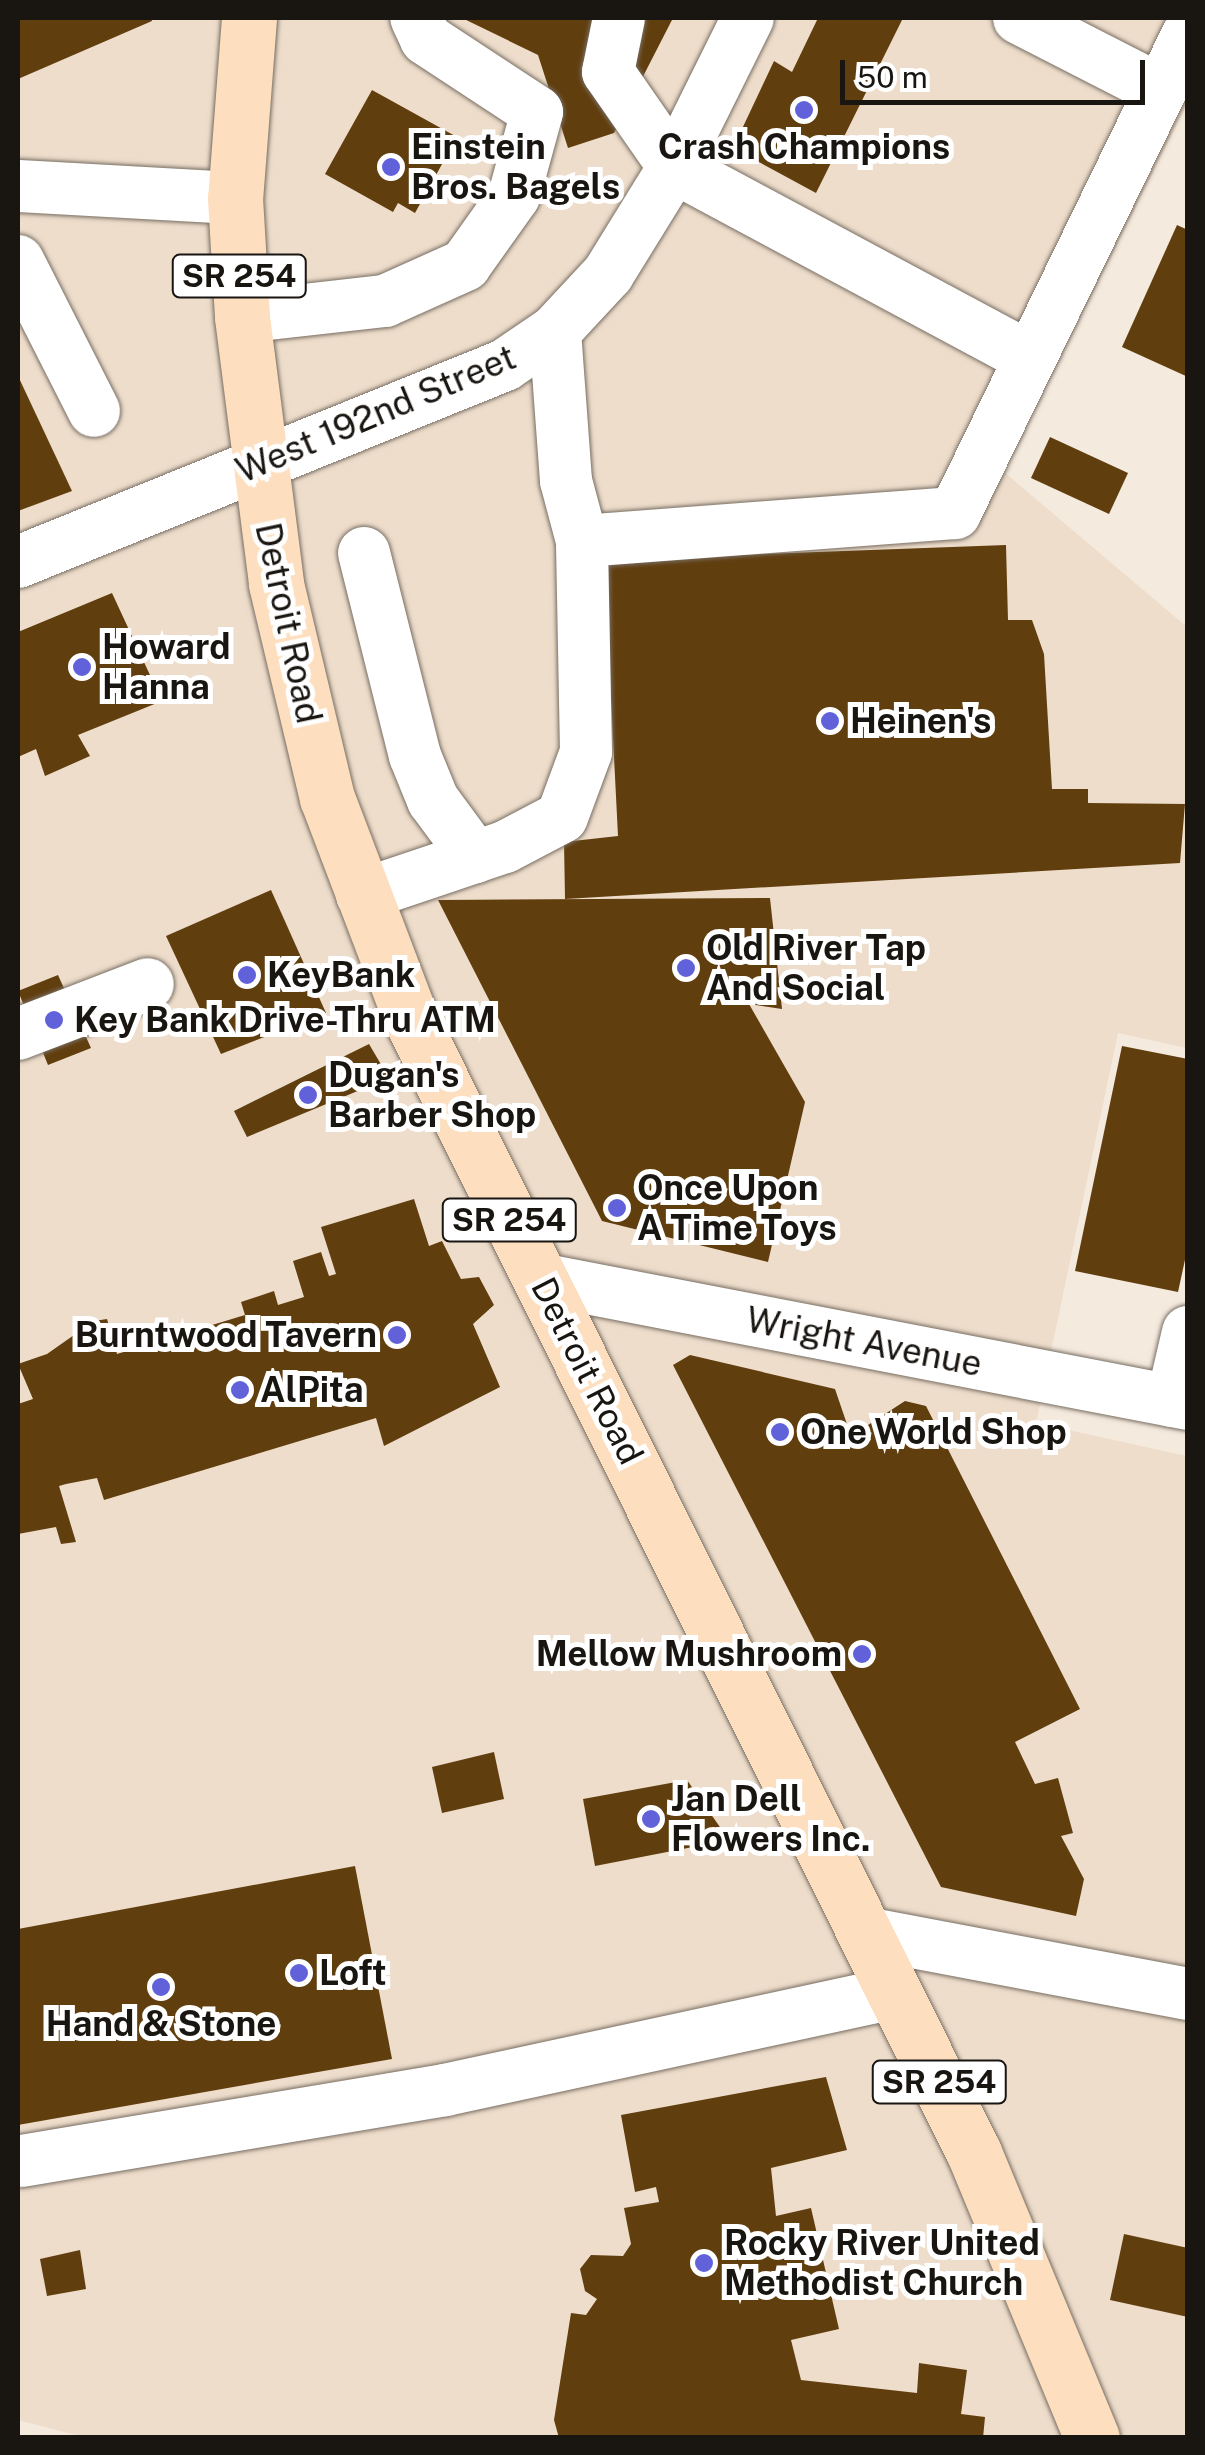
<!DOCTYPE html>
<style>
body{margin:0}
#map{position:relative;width:1205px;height:2455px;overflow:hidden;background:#f5eade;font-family:"Public Sans",sans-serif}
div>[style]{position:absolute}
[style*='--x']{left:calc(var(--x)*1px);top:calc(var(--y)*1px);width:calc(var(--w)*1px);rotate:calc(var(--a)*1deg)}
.built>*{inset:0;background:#eeddcb}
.building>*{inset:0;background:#613e0e}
.roads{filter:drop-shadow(0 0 2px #786e63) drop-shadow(0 0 2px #786e63)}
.minor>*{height:52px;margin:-26px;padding:0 26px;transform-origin:26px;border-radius:26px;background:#fff}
.major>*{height:55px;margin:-27.5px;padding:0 27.5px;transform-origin:27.5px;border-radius:27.5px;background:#fddfbf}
.dots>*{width:28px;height:28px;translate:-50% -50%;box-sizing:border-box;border:5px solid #fff;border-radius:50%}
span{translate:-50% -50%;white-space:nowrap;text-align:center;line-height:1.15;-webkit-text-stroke:10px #fff;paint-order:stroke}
.shield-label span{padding:2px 8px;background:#fff;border:2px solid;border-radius:8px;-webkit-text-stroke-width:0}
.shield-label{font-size:32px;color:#191511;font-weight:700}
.poi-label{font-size:35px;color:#191511;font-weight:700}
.left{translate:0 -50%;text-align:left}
.right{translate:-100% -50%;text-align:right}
.street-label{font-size:35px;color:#191511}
.frame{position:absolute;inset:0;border:20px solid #191511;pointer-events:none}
.scale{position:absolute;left:840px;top:60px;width:305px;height:45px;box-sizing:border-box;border:5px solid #191511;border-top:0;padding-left:12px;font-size:30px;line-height:35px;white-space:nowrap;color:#191511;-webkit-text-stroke:8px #fff;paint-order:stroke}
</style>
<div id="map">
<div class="built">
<i style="clip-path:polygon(18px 18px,1165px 18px,1187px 29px,1187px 104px,1004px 472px,1187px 627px,1187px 1048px,1118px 1033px,1036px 1423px,1187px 1456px,1187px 2437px,87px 2438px,18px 2420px)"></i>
</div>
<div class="building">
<i style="clip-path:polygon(18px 18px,151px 18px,152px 21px,18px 79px)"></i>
<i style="clip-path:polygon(462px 18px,673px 18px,614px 133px,568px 148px,538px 55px)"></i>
<i style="clip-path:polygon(818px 18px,903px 18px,816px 193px,733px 148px,774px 61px,792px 72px)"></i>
<i style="clip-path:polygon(372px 90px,457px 137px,415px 213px,398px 203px,393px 212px,325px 174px)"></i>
<i style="clip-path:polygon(1177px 225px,1188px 230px,1188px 377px,1122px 347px)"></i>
<i style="clip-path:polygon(18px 376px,72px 491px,18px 511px)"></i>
<i style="clip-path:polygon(1050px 437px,1128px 473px,1109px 514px,1031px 478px)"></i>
<i style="clip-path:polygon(1006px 545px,1008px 620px,1032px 620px,1044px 654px,1052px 789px,1088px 789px,1088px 803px,1185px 804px,1180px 863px,565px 899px,564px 842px,618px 836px,604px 560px)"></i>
<i style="clip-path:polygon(112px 593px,162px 701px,78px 735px,90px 756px,45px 776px,36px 749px,18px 757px,18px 632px)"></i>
<i style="clip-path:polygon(271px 890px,326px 1013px,221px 1054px,166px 936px)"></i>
<i style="clip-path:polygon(770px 898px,782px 1009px,749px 1004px,805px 1102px,768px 1262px,602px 1221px,438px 900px)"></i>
<i style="clip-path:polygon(58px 975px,91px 1048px,48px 1065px,18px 991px)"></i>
<i style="clip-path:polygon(369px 1044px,389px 1078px,247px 1137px,234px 1111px)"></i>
<i style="clip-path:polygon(1122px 1046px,1188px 1059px,1188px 1246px,1178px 1292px,1075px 1271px)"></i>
<i style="clip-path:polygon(414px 1199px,429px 1246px,442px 1241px,461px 1279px,479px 1277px,494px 1305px,473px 1324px,500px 1387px,384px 1446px,376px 1418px,104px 1500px,97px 1478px,66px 1484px,59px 1486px,76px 1542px,61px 1544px,56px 1527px,18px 1534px,18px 1404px,33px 1399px,18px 1364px,47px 1354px,94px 1321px,107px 1319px,117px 1354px,245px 1315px,241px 1302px,274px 1291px,278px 1305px,304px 1297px,293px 1261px,321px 1252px,329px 1276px,336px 1274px,321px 1227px)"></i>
<i style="clip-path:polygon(690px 1355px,835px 1389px,851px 1436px,905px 1401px,926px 1406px,1080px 1709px,1015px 1742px,1035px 1784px,1058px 1778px,1073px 1833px,1061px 1836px,1084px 1879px,1076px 1916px,941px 1887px,673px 1365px)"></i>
<i style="clip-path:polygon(494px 1752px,504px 1799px,442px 1813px,432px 1767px)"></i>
<i style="clip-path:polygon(687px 1780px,729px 1840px,595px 1866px,583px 1799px)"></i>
<i style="clip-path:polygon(355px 1866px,392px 2059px,18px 2125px,18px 1929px)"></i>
<i style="clip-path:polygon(826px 2077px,847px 2150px,771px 2168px,776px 2216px,811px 2208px,839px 2329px,791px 2340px,801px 2380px,917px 2393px,919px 2363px,967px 2370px,961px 2414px,985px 2417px,983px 2438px,559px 2438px,554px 2420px,571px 2313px,586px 2315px,597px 2299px,585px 2291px,580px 2269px,591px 2255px,623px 2256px,631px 2244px,624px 2208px,659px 2202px,656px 2187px,635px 2192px,621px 2115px)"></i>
<i style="clip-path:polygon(1124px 2234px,1188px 2248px,1188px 2317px,1110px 2300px)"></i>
<i style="clip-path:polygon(80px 2250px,86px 2289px,47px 2296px,40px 2259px)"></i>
</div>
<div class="roads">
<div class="minor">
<i style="--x:619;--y:18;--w:55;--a:101.5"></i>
<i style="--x:608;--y:72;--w:116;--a:55.2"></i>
<i style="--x:674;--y:167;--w:403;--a:28.2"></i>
<i style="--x:1019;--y:18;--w:158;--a:27.1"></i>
<i style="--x:18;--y:186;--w:217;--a:3.2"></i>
<i style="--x:18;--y:261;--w:168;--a:63.1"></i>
<i style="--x:242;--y:317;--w:144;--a:-6.4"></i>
<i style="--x:385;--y:301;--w:88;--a:-24.2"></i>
<i style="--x:465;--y:265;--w:85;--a:-54.6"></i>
<i style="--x:514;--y:196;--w:87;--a:-74.7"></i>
<i style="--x:537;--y:112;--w:133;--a:-146.7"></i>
<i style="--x:426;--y:39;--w:23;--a:-115"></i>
<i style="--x:582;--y:541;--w:374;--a:-4.3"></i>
<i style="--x:955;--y:513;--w:533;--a:-64.06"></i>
<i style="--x:364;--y:553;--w:209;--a:75.9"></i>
<i style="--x:415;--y:756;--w:48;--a:67.8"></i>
<i style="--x:433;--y:800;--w:71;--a:53.6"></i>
<i style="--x:18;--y:562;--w:525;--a:-22.02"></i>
<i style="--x:505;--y:365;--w:60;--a:-34.2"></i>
<i style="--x:555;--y:331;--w:78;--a:-47.1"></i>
<i style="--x:608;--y:274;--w:126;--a:-58.3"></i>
<i style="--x:674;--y:167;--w:166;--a:-63.6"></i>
<i style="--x:362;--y:895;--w:151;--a:-18.6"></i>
<i style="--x:505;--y:847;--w:64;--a:-27.8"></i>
<i style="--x:562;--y:817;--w:69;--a:-69.7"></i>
<i style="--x:586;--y:752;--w:211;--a:-91.1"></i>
<i style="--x:582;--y:541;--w:62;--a:-104.9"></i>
<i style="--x:566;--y:481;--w:150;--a:-94.2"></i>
<i style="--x:18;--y:1034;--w:139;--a:-21"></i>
<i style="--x:540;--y:1279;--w:660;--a:10.92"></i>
<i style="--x:1172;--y:1401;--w:71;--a:-76.9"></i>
<i style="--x:865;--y:1933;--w:329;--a:10.7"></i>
<i style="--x:21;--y:2161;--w:430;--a:-9.5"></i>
<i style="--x:445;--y:2090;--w:459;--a:-12.2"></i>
</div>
<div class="major">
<i style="--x:249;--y:18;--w:181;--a:94.4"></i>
<i style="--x:235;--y:198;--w:119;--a:86.6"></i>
<i style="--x:242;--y:317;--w:269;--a:82.7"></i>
<i style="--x:276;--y:584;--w:220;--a:76.6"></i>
<i style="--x:327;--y:798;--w:234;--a:69.2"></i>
<i style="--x:410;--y:1017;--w:1268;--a:63.6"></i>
<i style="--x:974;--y:2153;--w:308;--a:67.5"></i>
</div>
</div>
<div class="dots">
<i style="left:804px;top:110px;background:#6161da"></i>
<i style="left:391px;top:167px;background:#6161da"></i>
<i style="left:82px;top:667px;background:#6161da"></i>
<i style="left:830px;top:721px;background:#6161da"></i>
<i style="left:686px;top:968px;background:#6161da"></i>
<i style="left:247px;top:975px;background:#6161da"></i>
<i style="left:54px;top:1020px;background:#6161da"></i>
<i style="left:308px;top:1095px;background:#6161da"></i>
<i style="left:617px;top:1208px;background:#6161da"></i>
<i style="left:397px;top:1335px;background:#6161da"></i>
<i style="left:240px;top:1390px;background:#6161da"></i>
<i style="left:780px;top:1432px;background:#6161da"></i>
<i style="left:862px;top:1654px;background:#6161da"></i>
<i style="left:651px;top:1819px;background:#6161da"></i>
<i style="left:299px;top:1973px;background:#6161da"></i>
<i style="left:161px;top:1987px;background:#6161da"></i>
<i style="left:704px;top:2263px;background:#6161da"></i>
</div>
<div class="shield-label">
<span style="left:239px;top:276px">SR 254</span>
<span style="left:509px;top:1220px">SR 254</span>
<span style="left:939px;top:2082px">SR 254</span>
</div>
<div class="poi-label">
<span class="left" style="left:411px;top:167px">Einstein<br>Bros. Bagels</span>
<span style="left:804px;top:147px">Crash Champions</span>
<span class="left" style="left:102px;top:667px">Howard<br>Hanna</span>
<span class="left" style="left:850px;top:721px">Heinen's</span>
<span class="left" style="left:706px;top:968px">Old River Tap<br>And Social</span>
<span class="left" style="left:267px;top:975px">KeyBank</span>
<span class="left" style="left:74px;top:1020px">Key Bank Drive-Thru ATM</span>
<span class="left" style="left:328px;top:1095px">Dugan's<br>Barber Shop</span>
<span class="left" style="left:637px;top:1208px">Once Upon<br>A Time Toys</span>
<span class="right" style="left:377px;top:1335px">Burntwood Tavern</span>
<span class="left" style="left:260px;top:1390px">AlPita</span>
<span class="left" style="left:800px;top:1432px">One World Shop</span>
<span class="right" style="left:842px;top:1654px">Mellow Mushroom</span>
<span class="left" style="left:671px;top:1819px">Jan Dell<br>Flowers Inc.</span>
<span class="left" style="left:319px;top:1973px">Loft</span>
<span style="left:161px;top:2024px">Hand &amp; Stone</span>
<span class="left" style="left:724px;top:2263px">Rocky River United<br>Methodist Church</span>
</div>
<div class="street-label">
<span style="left:376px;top:414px;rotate:-23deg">West 192nd Street</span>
<span style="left:288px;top:623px;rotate:78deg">Detroit Road</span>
<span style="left:864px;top:1342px;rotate:11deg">Wright Avenue</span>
<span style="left:587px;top:1371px;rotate:63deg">Detroit Road</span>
</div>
<div class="frame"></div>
<div class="scale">50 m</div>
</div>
